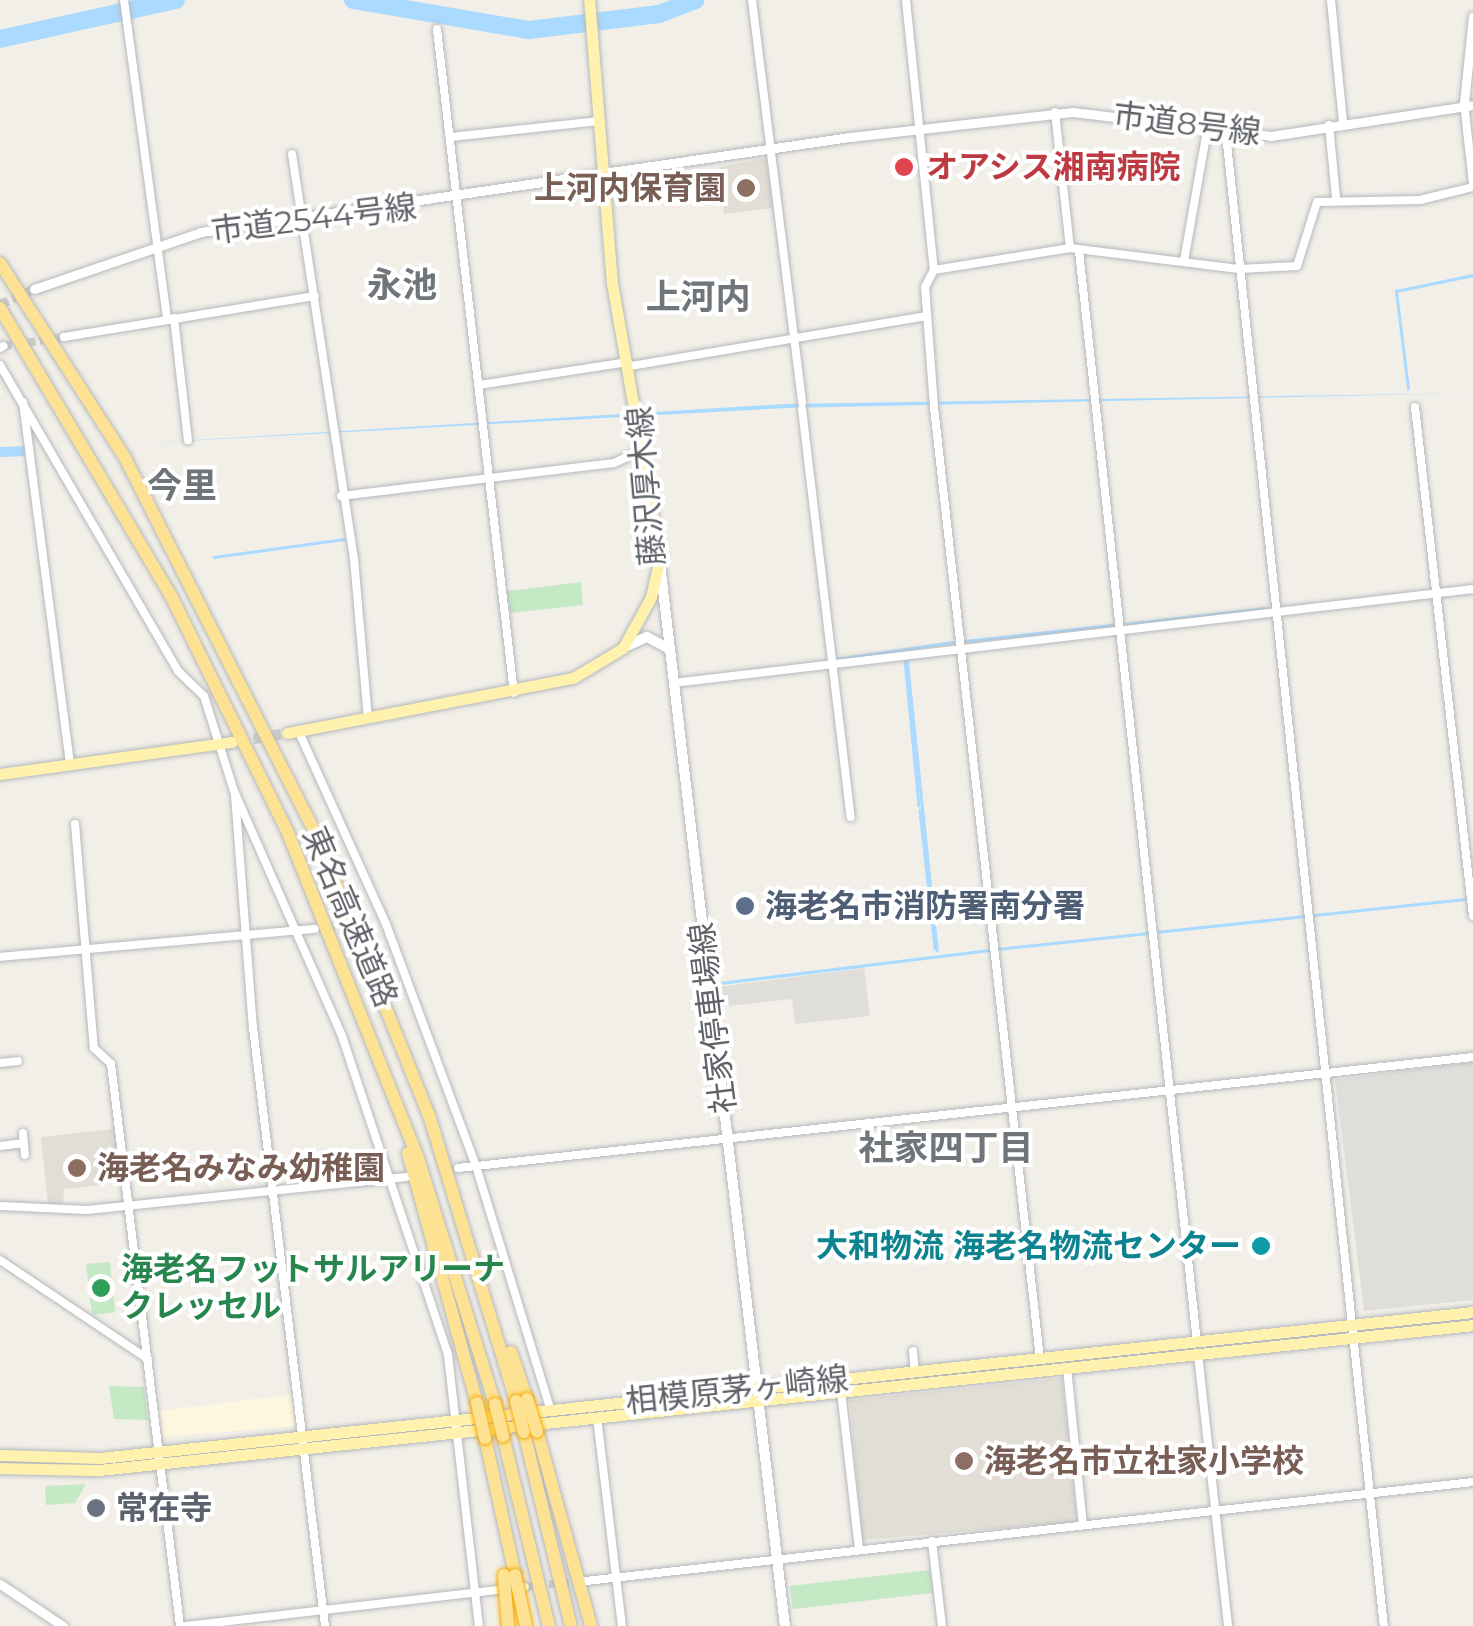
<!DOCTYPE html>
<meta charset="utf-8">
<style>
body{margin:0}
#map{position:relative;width:1473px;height:1626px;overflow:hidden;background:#f1efe8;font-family:Montserrat,"Noto Sans JP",sans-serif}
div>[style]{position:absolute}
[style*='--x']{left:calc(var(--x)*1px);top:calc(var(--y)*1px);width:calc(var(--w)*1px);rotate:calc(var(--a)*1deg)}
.commercial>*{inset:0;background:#fef7e0}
.industrial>*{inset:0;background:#e0deda}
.education>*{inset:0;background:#e1ded6}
.green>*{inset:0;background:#c5e8c5}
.water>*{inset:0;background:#aadaff}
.stream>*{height:2.5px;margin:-1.25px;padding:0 1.25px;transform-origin:1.25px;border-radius:1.25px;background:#aadaff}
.canal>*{height:10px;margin:-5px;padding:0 5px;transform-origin:5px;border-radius:5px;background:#aadaff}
.river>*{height:18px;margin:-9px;padding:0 9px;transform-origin:9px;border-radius:9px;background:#aadaff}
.minor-tunnel>*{height:8px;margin-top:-4px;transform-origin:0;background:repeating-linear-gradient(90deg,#ccccc8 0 8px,transparent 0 12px)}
.tertiary-tunnel>*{height:9px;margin-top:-4.5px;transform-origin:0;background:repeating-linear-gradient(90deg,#ccccc8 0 9px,transparent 0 13.5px)}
.primary-tunnel>*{height:11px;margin-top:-5.5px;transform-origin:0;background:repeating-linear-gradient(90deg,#ccccc8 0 11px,transparent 0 16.5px)}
.roads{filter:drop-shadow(0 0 2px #b5b8bc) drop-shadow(0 0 2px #b5b8bc)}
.minor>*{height:8px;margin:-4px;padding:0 4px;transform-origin:4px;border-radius:4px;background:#fff}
.tertiary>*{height:9px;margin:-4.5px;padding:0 4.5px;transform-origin:4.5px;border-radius:4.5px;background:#fff}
.secondary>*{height:10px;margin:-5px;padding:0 5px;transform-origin:5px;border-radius:5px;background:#fff}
.primary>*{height:11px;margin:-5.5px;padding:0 5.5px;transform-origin:5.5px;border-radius:5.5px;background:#fff2af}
.motorway>*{height:12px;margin:-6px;padding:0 6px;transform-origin:6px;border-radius:6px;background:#fde293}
.bridges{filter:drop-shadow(0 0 2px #f9ab00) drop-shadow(0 0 2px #f9ab00)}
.motorway-bridge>*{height:12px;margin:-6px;padding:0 6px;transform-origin:6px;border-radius:6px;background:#fde293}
.dots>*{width:28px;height:28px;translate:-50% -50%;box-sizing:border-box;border:5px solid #fff;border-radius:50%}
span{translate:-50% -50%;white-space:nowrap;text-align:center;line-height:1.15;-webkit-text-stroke:8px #fff;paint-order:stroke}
.street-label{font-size:32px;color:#5f6368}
.health-label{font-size:32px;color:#be3a42;font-weight:700}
.left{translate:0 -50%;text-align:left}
.education-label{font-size:32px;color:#785e54;font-weight:700}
.right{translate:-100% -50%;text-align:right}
.service-label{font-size:32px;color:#4e5e75;font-weight:700}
.culture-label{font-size:32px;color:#0d838f;font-weight:700}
.leisure-label{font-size:32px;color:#27864d;font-weight:700}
.worship-label{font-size:32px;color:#5b616d;font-weight:700}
.neighbourhood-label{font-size:35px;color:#70757a;font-weight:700}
</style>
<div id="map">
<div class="commercial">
<i style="clip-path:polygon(293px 1394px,297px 1426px,161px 1437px,158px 1411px)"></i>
</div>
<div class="industrial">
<i style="clip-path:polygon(864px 968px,870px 1016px,795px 1024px,792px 999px,720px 1007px,718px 987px)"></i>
<i style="clip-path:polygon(1473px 1062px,1473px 1300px,1364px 1311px,1335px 1080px)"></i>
</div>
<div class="education">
<i style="clip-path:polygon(766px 158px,773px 208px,724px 214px,719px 167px)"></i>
<i style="clip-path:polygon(114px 1129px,119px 1167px,101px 1169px,102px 1185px,64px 1189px,63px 1205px,48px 1204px,41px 1137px)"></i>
<i style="clip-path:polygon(1062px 1378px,1077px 1522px,862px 1540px,850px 1400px)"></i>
</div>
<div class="green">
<i style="clip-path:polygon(581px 582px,583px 605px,510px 613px,507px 591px)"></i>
<i style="clip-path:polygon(110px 1262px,115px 1312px,92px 1315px,86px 1264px)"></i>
<i style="clip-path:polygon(109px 1386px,144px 1387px,148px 1420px,114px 1419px)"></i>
<i style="clip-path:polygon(86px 1484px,75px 1503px,46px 1505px,45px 1486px)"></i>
<i style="clip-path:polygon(930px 1570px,933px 1593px,793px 1609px,790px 1586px)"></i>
</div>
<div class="water">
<i style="clip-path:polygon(1473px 393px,786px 408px,129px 444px,785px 404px)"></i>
</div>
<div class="stream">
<i style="--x:1408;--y:389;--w:99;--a:-97"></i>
<i style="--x:1396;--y:291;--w:79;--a:-11.7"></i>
<i style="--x:214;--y:557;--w:131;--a:-7.9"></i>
<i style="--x:1124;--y:624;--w:143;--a:-6.4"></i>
<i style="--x:965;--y:641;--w:149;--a:-6.2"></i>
<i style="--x:907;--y:658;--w:294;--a:84.1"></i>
<i style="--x:836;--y:659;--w:118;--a:-8.3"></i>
<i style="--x:905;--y:660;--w:146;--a:84.5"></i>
<i style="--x:920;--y:810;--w:139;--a:83.8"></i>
<i style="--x:1156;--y:932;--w:313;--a:-6.1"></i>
<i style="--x:997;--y:949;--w:152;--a:-6"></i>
<i style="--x:720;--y:983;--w:271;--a:-7"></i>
</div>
<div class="canal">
<i style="--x:0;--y:452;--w:23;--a:-2"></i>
</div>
<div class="river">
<i style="--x:353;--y:0;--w:179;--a:9.7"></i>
<i style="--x:529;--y:30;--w:131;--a:-7"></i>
<i style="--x:659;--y:14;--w:39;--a:-21"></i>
<i style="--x:0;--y:39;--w:180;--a:-12.5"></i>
</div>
<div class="minor-tunnel">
<i style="--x:4;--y:346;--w:61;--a:-8.5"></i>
<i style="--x:327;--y:928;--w:46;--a:-3.7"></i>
<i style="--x:525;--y:1587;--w:55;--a:-6.2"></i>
</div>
<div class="tertiary-tunnel">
<i style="--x:0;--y:304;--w:37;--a:-24"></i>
</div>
<div class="primary-tunnel">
<i style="--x:237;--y:741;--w:51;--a:-9.1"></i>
</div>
<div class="roads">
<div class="minor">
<i style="--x:124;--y:0;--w:323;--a:82.3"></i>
<i style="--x:752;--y:0;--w:406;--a:82.9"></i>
<i style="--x:906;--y:0;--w:271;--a:84.1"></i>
<i style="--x:934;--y:270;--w:19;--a:118"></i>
<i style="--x:925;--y:287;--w:120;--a:85.7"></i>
<i style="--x:934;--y:407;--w:959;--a:83.65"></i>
<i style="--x:1331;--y:0;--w:123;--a:84.4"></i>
<i style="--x:437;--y:29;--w:668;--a:83.39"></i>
<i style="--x:1464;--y:103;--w:81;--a:83.6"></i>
<i style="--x:1055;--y:112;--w:137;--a:83.7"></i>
<i style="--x:1329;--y:125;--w:73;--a:84.5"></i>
<i style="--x:1226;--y:134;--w:1500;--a:83.96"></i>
<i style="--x:450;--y:137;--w:151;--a:-6.1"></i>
<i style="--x:292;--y:154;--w:410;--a:81.3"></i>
<i style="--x:354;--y:559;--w:160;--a:85"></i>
<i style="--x:1079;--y:251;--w:1098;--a:83.83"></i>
<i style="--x:1184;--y:261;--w:132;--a:-80"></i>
<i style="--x:934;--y:270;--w:138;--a:-9.2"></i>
<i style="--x:1070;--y:248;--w:170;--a:7.1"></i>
<i style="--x:1239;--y:269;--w:58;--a:-3"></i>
<i style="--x:1297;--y:266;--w:67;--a:-72.6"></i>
<i style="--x:1317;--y:202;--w:103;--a:-1.1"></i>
<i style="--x:1420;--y:200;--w:55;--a:-13.8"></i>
<i style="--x:174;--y:318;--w:123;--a:83.5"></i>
<i style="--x:64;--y:337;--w:254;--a:-9.3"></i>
<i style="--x:0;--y:348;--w:4;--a:-27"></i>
<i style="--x:0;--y:365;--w:354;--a:59.8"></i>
<i style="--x:178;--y:671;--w:36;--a:44"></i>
<i style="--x:204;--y:696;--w:100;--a:72.5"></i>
<i style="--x:234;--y:791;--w:268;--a:66.2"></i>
<i style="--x:342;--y:1036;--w:336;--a:71.6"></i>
<i style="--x:448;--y:1355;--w:273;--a:83.5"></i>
<i style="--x:631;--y:366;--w:299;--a:-9.6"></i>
<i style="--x:479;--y:385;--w:150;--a:-8.8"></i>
<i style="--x:23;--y:402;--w:366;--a:82.6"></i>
<i style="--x:1415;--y:407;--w:512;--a:83.5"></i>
<i style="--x:802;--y:409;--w:411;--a:83.2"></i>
<i style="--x:341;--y:496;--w:275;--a:-6.9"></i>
<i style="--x:614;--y:463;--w:31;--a:-25"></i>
<i style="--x:673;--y:683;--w:806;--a:-6.7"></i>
<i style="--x:298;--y:730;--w:213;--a:65.6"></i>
<i style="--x:386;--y:924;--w:258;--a:69.6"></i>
<i style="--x:476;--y:1166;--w:256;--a:73"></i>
<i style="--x:235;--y:795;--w:233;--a:85.6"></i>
<i style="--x:253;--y:1027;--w:603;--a:83.15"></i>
<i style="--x:75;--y:824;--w:225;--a:85.2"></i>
<i style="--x:94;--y:1048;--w:23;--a:43"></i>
<i style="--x:111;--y:1064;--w:566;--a:83"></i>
<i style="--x:0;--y:957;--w:316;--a:-5.1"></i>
<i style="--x:0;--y:1063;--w:18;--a:-6"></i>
<i style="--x:23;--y:1133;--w:22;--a:85"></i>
<i style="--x:0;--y:1146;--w:24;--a:-7"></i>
<i style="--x:458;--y:1168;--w:1021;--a:-6.24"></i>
<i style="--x:0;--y:1206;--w:87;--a:2.6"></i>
<i style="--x:87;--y:1210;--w:321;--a:-5.9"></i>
<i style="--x:0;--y:1260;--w:178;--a:33.8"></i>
<i style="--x:913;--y:1351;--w:21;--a:85"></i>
<i style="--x:1198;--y:1354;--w:274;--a:83.7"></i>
<i style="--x:1067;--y:1368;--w:158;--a:84.2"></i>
<i style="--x:841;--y:1391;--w:159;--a:83.5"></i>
<i style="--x:597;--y:1417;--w:210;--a:83.2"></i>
<i style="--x:932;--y:1541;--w:86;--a:83.3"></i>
<i style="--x:586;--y:1581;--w:893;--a:-6.37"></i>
<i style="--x:186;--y:1626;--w:341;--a:-6.6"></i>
</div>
<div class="tertiary">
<i style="--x:1464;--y:103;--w:87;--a:-84.1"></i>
<i style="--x:34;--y:289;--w:176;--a:-18.8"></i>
<i style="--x:201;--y:232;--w:656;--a:-8.33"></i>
<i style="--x:850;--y:137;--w:224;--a:-6.4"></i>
<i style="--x:1073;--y:112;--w:199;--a:6.9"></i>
<i style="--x:1271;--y:136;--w:204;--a:-8.7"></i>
<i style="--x:0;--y:1584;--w:76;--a:33.7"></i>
</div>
<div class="secondary">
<i style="--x:660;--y:564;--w:1069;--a:83.29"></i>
<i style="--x:623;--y:648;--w:26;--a:-25"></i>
<i style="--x:647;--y:637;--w:24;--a:28"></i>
</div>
<div class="primary">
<i style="--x:287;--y:733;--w:291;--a:-10.9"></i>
<i style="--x:573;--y:678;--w:58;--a:-31"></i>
<i style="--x:623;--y:648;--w:58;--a:-61.2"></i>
<i style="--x:651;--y:597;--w:40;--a:-77"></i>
<i style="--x:660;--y:558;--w:278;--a:-99.9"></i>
<i style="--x:612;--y:284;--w:285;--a:-94.6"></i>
<i style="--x:0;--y:774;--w:234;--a:-7.9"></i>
<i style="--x:0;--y:1455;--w:100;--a:1.7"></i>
<i style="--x:100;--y:1458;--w:1381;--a:-6.07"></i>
<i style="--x:0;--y:1468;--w:99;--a:1.2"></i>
<i style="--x:99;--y:1470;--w:1382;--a:-6.02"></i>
</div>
<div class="motorway">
<i style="--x:0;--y:263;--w:232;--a:57.3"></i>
<i style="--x:125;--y:458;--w:425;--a:63.1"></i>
<i style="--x:317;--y:837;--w:300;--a:68.1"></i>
<i style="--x:429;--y:1115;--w:299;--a:73.1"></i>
<i style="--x:0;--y:308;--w:337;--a:59.3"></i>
<i style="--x:172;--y:598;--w:262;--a:63.7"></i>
<i style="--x:288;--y:833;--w:347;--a:68.2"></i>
<i style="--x:417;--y:1155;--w:261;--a:72.6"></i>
<i style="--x:408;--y:1153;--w:259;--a:74.6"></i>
<i style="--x:511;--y:1352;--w:50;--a:71.2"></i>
<i style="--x:537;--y:1431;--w:202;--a:74.5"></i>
<i style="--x:524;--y:1432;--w:200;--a:76.4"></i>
<i style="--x:503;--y:1436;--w:195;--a:76.4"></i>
<i style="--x:485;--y:1438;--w:140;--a:77.6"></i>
</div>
</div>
<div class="bridges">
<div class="motorway-bridge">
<i style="--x:527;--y:1399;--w:34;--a:73"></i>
<i style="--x:516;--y:1401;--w:32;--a:76"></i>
<i style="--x:477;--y:1403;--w:36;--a:77"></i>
<i style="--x:495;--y:1404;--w:33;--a:76"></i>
<i style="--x:504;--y:1575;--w:51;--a:85.5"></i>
<i style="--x:515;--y:1575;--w:52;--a:77.8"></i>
</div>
</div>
<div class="dots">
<i style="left:904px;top:167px;background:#e0444e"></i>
<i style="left:746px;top:188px;background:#8d6e63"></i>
<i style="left:745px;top:906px;background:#5c6f8a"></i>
<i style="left:77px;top:1168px;background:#8d6e63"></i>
<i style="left:1261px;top:1246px;background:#0f9aa8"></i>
<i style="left:101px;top:1288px;background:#2e9e5b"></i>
<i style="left:964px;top:1461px;background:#8d6e63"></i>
<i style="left:96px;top:1508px;background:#6b7280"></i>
</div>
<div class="street-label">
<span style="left:1187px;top:124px;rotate:7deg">市道8号線</span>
<span style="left:314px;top:219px;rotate:-7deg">市道2544号線</span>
<span style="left:646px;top:486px;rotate:-95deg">藤沢厚木線</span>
<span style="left:350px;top:917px;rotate:67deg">東名高速道路</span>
<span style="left:713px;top:1018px;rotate:-97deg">社家停車場線</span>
<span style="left:737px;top:1390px;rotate:-6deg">相模原茅ヶ崎線</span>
</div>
<div class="health-label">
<span class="left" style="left:926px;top:167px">オアシス湘南病院</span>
</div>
<div class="education-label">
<span class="right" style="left:726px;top:188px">上河内保育園</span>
<span class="left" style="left:97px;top:1168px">海老名みなみ幼稚園</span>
<span class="left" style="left:984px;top:1461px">海老名市立社家小学校</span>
</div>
<div class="service-label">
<span class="left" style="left:765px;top:906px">海老名市消防署南分署</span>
</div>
<div class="culture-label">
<span class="right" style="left:1241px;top:1246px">大和物流 海老名物流センター</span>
</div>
<div class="leisure-label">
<span class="left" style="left:121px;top:1288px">海老名フットサルアリーナ<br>クレッセル</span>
</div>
<div class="worship-label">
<span class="left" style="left:116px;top:1508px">常在寺</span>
</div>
<div class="neighbourhood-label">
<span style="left:402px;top:285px">永池</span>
<span style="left:698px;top:297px">上河内</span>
<span style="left:182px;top:486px">今里</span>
<span style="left:946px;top:1148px">社家四丁目</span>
</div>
</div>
